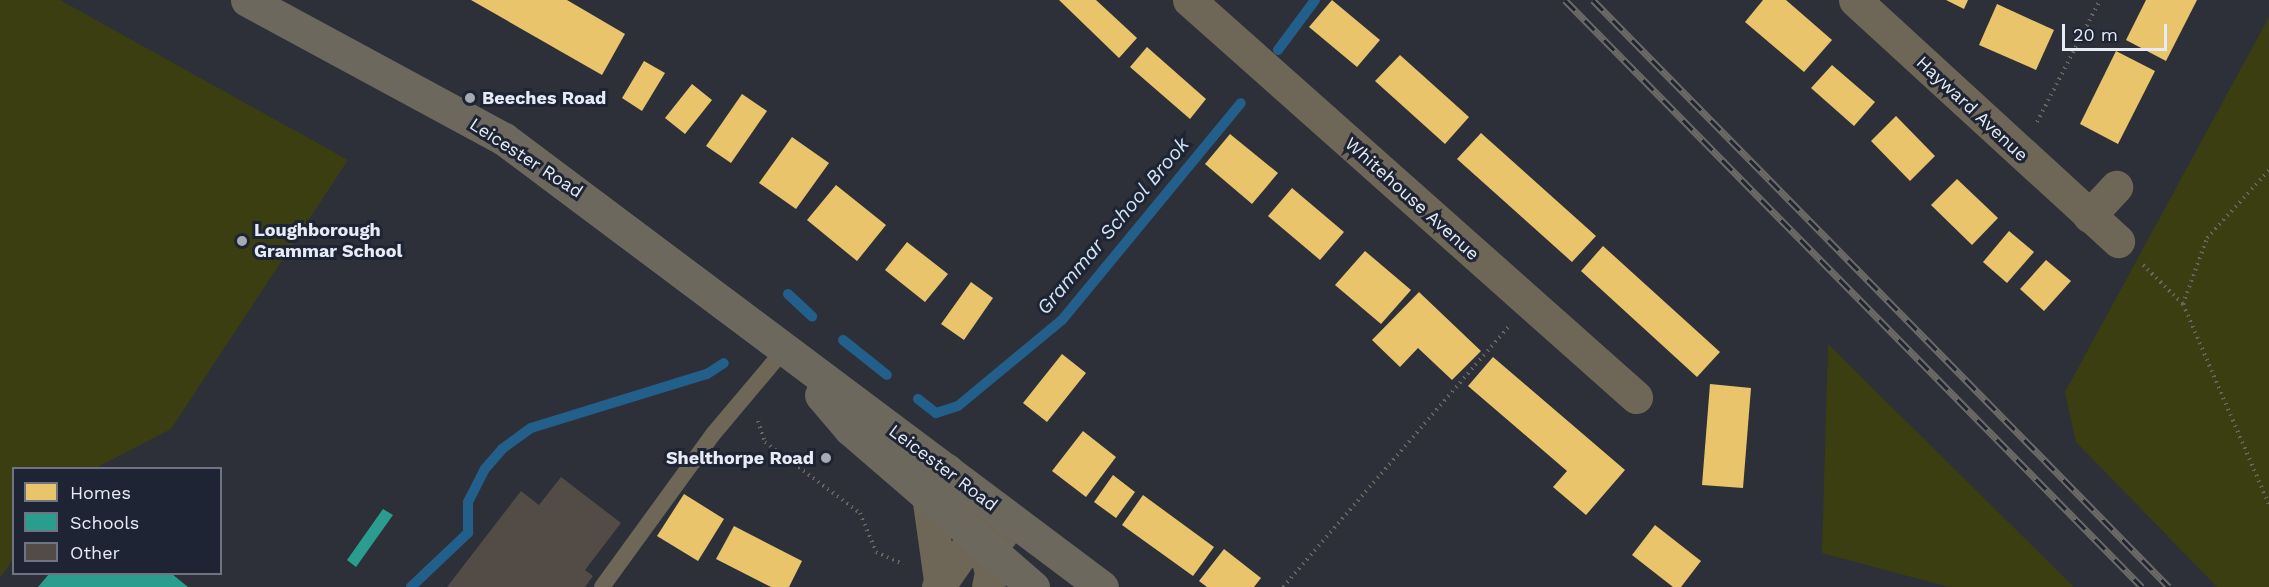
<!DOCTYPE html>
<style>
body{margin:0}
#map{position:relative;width:2269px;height:587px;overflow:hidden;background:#2d3039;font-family:"Work Sans",sans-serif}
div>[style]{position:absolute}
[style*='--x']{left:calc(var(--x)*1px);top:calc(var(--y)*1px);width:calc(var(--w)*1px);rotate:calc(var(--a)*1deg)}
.green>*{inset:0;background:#3b3e11}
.homes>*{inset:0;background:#e9c46a}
.schools>*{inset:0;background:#2a9d8f}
.stream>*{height:10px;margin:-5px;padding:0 5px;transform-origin:5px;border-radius:5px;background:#235f8b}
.building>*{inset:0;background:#524b46}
.path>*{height:4px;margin-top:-2px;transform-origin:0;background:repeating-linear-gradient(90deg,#696661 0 1.5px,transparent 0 6px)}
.service>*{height:16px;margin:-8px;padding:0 8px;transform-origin:8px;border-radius:8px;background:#6e6657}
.minor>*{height:33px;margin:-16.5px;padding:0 16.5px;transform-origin:16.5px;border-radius:16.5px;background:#6e6657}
.tertiary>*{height:33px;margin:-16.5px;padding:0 16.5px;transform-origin:16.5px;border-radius:16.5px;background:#6e6657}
.trunk>*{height:33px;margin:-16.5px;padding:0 16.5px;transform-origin:16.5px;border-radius:16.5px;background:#6d685e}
.rail>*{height:7px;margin-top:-3.5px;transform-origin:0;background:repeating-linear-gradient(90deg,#1e2433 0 14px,#6c6a67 0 28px);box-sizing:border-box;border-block:2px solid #6c6a67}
.dots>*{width:16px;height:16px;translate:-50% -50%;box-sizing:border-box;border:3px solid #1e2433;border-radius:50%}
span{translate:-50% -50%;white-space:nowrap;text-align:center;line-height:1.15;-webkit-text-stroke:6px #1e2433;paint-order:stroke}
.poi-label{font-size:18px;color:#e6ebf5;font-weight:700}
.left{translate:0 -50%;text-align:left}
.right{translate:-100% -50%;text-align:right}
.street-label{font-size:18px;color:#e6ebf5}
.water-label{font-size:20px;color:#d1e5f5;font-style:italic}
.legend{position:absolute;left:12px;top:467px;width:210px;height:108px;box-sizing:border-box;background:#1e2433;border:2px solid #6e7481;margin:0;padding:8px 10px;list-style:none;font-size:18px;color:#e6ebf5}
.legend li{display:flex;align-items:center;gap:12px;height:30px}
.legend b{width:30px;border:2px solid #6e7481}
.scale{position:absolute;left:2062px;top:24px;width:105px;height:27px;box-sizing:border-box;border:3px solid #e6ebf5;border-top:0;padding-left:8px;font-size:18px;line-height:21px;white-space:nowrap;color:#e6ebf5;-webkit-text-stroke:4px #1e2433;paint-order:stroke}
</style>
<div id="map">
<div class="green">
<i style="clip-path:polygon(0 0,60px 0,348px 160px,171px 429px,96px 468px,14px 468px,13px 559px,0 578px)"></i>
<i style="clip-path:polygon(2269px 17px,2269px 587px,2217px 587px,2076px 442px,2065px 392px)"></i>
<i style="clip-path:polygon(1828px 344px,1998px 512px,2074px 587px,1949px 587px,1822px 553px)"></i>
</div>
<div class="homes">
<i style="clip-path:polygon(471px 0,567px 0,625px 34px,602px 75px)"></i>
<i style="clip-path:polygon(1059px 0,1096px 0,1137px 38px,1119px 58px)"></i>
<i style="clip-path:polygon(1332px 0,1380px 40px,1357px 67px,1309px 27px)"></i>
<i style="clip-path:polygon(1763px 0,1786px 0,1832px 40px,1804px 72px,1745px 22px)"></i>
<i style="clip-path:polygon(1946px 0,1968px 0,1964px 9px)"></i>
<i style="clip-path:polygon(2146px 0,2197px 0,2166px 61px,2126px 40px)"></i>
<i style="clip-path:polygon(1997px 4px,2054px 30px,2036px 70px,1979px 45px)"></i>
<i style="clip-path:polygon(1147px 47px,1206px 99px,1190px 119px,1130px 67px)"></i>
<i style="clip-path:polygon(2116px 51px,2155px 71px,2118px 144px,2080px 124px)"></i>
<i style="clip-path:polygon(1400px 55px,1469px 117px,1445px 144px,1375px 81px)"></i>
<i style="clip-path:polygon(644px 61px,665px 73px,642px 111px,622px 98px)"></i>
<i style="clip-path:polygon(1832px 65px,1875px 102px,1854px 126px,1811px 88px)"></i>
<i style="clip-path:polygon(692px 84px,712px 100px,685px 134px,665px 118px)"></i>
<i style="clip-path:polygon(742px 94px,767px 111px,731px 163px,706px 146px)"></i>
<i style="clip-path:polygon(1896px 116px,1935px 156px,1910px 181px,1871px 141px)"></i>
<i style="clip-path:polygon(1481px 133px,1596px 236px,1572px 262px,1457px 159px)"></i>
<i style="clip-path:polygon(1230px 134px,1278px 173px,1252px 204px,1205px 164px)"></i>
<i style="clip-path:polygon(792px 137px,829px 163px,796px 209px,759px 183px)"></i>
<i style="clip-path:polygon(1957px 179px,1998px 218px,1972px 245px,1931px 205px)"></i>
<i style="clip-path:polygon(836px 185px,886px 225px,857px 261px,807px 220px)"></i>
<i style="clip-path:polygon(1292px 188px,1344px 232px,1320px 260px,1268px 216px)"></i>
<i style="clip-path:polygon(2009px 231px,2034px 252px,2007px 283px,1983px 262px)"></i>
<i style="clip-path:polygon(907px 242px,948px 274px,925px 302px,885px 270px)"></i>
<i style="clip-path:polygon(1603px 246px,1720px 352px,1697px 377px,1581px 271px)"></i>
<i style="clip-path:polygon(1365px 251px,1411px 290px,1381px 324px,1335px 285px)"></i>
<i style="clip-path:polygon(2046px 260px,2071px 281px,2044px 311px,2020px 289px)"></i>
<i style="clip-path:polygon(971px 282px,993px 298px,964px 340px,941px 324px)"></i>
<i style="clip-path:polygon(1419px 292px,1481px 351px,1452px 380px,1418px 348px,1400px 367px,1372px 340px)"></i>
<i style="clip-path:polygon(1062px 354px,1086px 373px,1047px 422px,1023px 403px)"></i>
<i style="clip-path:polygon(1493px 357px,1625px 470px,1586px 515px,1553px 487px,1567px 471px,1468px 386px)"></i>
<i style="clip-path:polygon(1710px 384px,1751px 388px,1743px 488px,1702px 485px)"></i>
<i style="clip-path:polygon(1083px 431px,1116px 457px,1086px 497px,1052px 471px)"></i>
<i style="clip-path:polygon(1113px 475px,1135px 492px,1116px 518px,1094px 502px)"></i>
<i style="clip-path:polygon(684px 494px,724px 519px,698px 561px,657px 536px)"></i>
<i style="clip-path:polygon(1143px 495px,1214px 547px,1193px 576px,1122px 525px)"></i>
<i style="clip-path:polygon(1655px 525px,1701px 561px,1681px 587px,1673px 587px,1632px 555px)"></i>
<i style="clip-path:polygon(734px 526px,802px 561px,789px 587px,771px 587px,716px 559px)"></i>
<i style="clip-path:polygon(1224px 549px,1261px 578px,1254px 587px,1207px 587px,1199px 581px)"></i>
</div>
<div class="schools">
<i style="clip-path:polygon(383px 509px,393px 515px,356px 567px,347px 560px)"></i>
<i style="clip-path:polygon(49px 574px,172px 574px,188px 587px,38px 587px)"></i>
</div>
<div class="stream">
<i style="--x:1278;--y:50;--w:62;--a:-53.5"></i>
<i style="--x:788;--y:294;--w:33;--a:43"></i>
<i style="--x:843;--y:340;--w:56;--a:38.5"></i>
<i style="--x:918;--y:399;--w:23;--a:38"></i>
<i style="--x:936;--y:413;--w:23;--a:-18"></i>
<i style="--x:958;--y:406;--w:135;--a:-39.6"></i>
<i style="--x:1062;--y:320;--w:281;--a:-50.5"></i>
<i style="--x:411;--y:587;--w:79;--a:-43.5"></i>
<i style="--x:468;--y:533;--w:31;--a:-90"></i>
<i style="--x:468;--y:502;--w:36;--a:-63"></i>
<i style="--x:484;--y:470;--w:28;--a:-49"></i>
<i style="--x:502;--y:449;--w:36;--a:-36"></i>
<i style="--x:531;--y:428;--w:184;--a:-17.1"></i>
<i style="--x:707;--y:374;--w:20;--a:-33"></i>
</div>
<div class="building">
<i style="clip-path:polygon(561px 477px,621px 523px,585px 570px,593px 576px,585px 587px,447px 587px,521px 491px,539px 505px)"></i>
</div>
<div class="path">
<i style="--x:2037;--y:122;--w:137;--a:-62.7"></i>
<i style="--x:2143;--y:265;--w:56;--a:44.3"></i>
<i style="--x:2183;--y:304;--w:219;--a:66.8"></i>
<i style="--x:2183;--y:304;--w:70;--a:-70"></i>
<i style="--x:2207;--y:238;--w:92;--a:-47.6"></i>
<i style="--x:758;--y:421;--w:22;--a:72"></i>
<i style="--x:765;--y:442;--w:119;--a:36.8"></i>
<i style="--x:860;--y:513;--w:42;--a:67.7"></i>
<i style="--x:876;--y:552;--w:30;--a:24"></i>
<i style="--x:1283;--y:587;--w:344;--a:-49.1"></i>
</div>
<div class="service">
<i style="--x:602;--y:587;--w:190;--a:-54"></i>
<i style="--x:714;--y:433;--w:107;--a:-49.9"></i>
</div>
<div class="minor">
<i style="--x:1189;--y:0;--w:598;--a:41.61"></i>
<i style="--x:1855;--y:0;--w:357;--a:42.5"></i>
<i style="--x:2089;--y:216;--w:40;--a:-47"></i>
</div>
<div class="tertiary">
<i style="--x:947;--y:470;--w:39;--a:60"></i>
<i style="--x:967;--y:504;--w:41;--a:68.5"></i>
<i style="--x:982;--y:542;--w:31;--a:73"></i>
<i style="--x:991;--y:572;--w:15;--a:101"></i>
<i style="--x:928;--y:495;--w:86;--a:82"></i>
<i style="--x:938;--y:587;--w:40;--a:-55.1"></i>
<i style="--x:961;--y:554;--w:44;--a:-25.4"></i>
</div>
<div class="trunk">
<i style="--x:247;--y:0;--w:292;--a:28.4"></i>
<i style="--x:504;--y:139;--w:747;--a:36.84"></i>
<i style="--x:821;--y:395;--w:45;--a:49.5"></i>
<i style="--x:850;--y:429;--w:242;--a:40.8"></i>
</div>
<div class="rail">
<i style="--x:1565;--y:0;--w:823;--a:45.49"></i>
<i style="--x:1593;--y:0;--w:822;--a:45.54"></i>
</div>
<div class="dots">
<i style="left:470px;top:98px;background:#a5aab3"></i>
<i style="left:242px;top:241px;background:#a5aab3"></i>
<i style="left:826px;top:458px;background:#a5aab3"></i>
</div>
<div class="poi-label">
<span class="left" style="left:482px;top:98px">Beeches Road</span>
<span class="left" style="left:254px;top:241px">Loughborough<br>Grammar School</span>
<span class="right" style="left:814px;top:458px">Shelthorpe Road</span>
</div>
<div class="street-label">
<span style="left:1972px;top:109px;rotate:43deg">Hayward Avenue</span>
<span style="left:526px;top:158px;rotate:33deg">Leicester Road</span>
<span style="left:1412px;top:199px;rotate:42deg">Whitehouse Avenue</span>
<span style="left:943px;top:468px;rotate:37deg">Leicester Road</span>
</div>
<div class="water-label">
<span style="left:1113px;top:226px;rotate:-50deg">Grammar School Brook</span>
</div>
<ul class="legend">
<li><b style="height:16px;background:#e9c46a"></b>Homes</li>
<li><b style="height:16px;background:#2a9d8f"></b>Schools</li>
<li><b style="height:16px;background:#524b46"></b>Other</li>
</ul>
<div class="scale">20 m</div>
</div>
